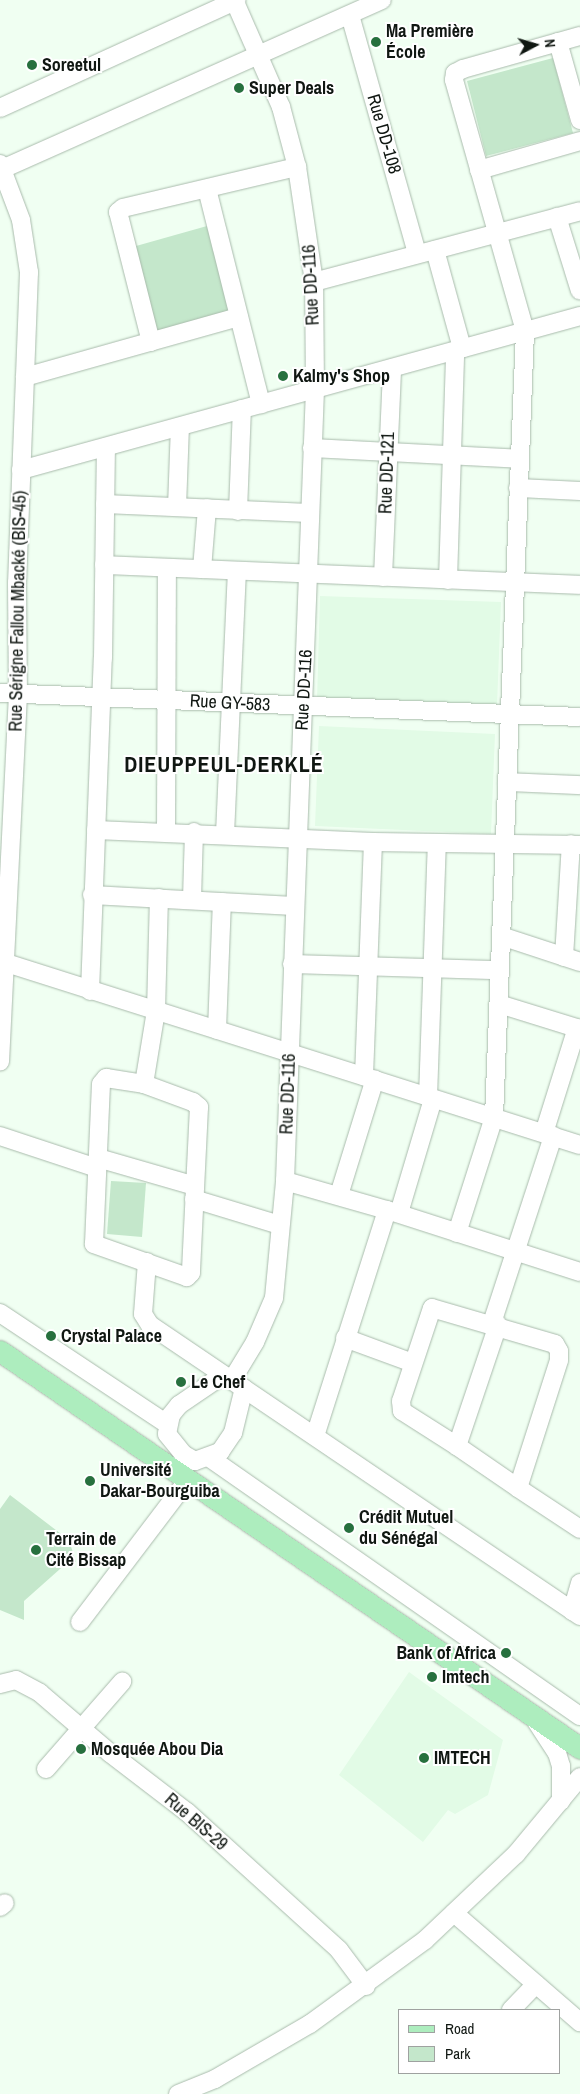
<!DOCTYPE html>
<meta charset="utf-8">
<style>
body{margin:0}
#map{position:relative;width:580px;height:2094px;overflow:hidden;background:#f0fff2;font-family:"Archivo Narrow",sans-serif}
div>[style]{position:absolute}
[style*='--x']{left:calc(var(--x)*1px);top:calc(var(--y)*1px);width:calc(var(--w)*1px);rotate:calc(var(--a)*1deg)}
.built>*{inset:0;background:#e2fbe6}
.green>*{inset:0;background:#c4e7cb}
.roads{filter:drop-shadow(0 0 1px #a9bbac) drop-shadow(0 0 1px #a9bbac)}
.minor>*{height:18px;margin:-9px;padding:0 9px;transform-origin:9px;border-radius:9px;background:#fff}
.major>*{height:21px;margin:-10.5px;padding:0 10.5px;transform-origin:10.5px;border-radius:10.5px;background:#adedbe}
.dots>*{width:14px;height:14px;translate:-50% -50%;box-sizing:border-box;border:2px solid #fff;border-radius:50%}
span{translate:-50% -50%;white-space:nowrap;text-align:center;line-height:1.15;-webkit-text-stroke:4px #fff;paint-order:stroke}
.poi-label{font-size:18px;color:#101712;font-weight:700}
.left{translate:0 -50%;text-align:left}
.right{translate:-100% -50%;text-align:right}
.street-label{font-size:18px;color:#101712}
.district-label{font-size:22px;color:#101712;font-weight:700;letter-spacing:1px}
.legend{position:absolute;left:398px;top:2009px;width:162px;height:65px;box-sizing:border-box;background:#fff;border:1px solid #9fa2a0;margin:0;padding:6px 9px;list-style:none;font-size:15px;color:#101712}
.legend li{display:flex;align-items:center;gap:10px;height:25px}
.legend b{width:25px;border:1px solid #9fa2a0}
.north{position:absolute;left:510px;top:20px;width:50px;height:50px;-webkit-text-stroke:4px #fff;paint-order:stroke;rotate:84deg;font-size:14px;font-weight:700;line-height:20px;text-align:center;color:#101712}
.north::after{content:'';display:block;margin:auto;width:18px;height:22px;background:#101712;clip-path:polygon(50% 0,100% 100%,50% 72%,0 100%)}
</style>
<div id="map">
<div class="built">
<i style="clip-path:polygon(320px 596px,501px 602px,497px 706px,317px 700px)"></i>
<i style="clip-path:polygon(319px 726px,495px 734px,491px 834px,315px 826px)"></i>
<i style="clip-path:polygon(409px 1672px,503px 1740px,488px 1795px,455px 1814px,448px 1810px,423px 1842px,339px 1775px)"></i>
</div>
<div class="green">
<i style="clip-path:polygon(553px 58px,573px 133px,486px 156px,467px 81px)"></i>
<i style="clip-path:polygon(207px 226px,231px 314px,153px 336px,129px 248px)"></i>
<i style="clip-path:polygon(111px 1181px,146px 1183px,142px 1237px,107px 1234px)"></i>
<i style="clip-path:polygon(10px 1495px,69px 1540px,76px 1562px,69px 1561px,24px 1601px,24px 1620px,0 1610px,0 1509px)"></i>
</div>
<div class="roads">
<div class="minor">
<i style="--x:350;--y:15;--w:248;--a:74.3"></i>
<i style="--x:558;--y:42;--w:81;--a:74.2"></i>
<i style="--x:0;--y:108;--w:260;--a:-24.5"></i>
<i style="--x:0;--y:164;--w:60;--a:69.4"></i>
<i style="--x:21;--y:220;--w:53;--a:81.3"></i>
<i style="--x:29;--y:272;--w:311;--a:92.2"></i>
<i style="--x:17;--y:583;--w:111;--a:89.5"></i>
<i style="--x:18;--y:694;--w:368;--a:92.8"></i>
<i style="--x:0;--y:170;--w:418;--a:-24"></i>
<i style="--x:479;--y:170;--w:105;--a:-16"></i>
<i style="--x:207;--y:189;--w:222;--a:75.9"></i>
<i style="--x:557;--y:217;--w:77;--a:72.7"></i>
<i style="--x:435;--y:250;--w:102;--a:74.6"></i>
<i style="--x:314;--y:282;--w:275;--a:-14.9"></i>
<i style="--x:151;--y:342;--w:134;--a:-104.2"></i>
<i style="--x:118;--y:212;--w:6;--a:-39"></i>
<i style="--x:123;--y:208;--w:179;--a:-13.3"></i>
<i style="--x:25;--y:377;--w:222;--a:-15.7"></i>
<i style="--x:312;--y:448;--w:207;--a:3"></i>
<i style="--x:21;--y:470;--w:580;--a:-15.4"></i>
<i style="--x:518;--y:488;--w:62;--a:2.8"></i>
<i style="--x:105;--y:504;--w:204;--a:2.5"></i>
<i style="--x:177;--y:507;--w:80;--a:-87.9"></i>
<i style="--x:238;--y:511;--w:102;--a:-87.8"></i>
<i style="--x:104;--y:565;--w:476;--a:2.4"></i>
<i style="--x:202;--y:569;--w:61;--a:-85.3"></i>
<i style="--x:383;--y:577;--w:209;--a:-87.5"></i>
<i style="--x:448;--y:580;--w:229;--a:-88.2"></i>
<i style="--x:0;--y:693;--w:580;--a:2.37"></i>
<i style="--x:507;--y:782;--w:73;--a:2.4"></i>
<i style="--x:96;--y:830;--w:277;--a:2.5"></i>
<i style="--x:373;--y:842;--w:207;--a:0.8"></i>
<i style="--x:166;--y:831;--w:263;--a:-89.8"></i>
<i style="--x:225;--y:834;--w:262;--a:-87.4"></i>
<i style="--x:92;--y:895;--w:202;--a:3.1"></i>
<i style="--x:192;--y:899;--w:67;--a:-88.3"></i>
<i style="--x:501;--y:936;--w:83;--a:18.2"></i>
<i style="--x:564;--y:957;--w:113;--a:-86.5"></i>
<i style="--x:0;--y:961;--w:608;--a:17.6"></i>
<i style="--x:292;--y:964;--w:208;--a:1.7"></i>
<i style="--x:90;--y:991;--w:333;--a:-87.8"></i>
<i style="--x:103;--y:658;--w:211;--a:-89.2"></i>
<i style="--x:499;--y:1004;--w:85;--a:17.2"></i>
<i style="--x:217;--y:1030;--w:128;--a:-87.8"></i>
<i style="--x:364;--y:1076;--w:234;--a:-87.8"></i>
<i style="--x:106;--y:1078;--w:38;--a:9"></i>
<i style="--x:144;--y:1084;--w:52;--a:20.2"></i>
<i style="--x:193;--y:1102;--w:8;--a:40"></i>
<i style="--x:199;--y:1107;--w:166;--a:92.8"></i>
<i style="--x:191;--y:1273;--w:6;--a:135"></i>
<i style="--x:187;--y:1277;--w:99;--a:-160.5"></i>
<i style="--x:94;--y:1244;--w:160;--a:-87.5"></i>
<i style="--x:101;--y:1084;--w:8;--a:-50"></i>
<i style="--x:144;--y:1084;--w:74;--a:-80.7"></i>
<i style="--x:156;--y:1011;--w:113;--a:-88.5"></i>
<i style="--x:428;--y:1097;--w:254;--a:-88"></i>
<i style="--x:544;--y:1133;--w:110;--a:-72.6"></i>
<i style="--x:0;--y:1136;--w:102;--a:18.3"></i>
<i style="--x:98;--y:1158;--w:101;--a:16.1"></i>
<i style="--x:285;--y:1181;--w:106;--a:15.9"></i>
<i style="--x:387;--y:1210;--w:203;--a:17.8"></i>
<i style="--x:339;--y:1195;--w:121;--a:-72.8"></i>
<i style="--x:194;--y:1199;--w:90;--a:16.8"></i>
<i style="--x:399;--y:1213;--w:119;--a:-73.4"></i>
<i style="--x:457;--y:1233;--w:122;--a:-72.3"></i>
<i style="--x:494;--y:1117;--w:787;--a:-87.74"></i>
<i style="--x:525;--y:331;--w:261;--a:-105.8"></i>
<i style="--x:454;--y:80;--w:7;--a:-82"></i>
<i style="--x:455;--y:73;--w:9;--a:-27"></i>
<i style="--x:463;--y:69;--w:122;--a:-15.8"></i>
<i style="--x:147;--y:1262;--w:52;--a:94.4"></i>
<i style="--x:143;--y:1314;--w:13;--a:58"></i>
<i style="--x:150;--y:1325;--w:519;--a:34.09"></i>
<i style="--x:0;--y:1313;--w:201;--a:33.6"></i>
<i style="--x:492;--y:1323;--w:197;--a:-71.9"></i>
<i style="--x:345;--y:1338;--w:72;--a:20.2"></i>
<i style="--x:223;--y:1375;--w:53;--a:145.7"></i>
<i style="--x:179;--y:1405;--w:13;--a:129"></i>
<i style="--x:171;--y:1415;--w:19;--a:102"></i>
<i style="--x:167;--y:1434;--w:26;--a:51"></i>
<i style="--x:183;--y:1454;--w:14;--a:30"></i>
<i style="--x:195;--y:1461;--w:27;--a:-20"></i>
<i style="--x:220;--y:1452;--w:23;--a:-56"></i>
<i style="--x:233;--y:1433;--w:46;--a:-76.3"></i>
<i style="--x:232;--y:1380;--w:44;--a:-58.8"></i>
<i style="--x:255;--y:1342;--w:48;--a:-66.6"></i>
<i style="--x:274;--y:1298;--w:118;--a:-84.6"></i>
<i style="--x:285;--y:1181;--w:793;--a:-87.83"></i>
<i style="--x:315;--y:389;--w:107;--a:-90.5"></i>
<i style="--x:314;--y:282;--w:116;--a:-98.4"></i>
<i style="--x:297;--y:167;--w:62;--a:-104.9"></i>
<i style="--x:281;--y:107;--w:117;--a:-113.7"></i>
<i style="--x:315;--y:1436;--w:237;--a:-72.3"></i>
<i style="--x:457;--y:1446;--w:128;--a:-71.3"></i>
<i style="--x:210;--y:1458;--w:451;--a:34.9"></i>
<i style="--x:518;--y:1488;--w:134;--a:-72.2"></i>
<i style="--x:559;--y:1360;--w:9;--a:-90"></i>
<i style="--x:559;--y:1351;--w:8;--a:-120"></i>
<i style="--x:555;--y:1344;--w:128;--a:-163.7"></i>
<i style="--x:432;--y:1308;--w:98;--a:108.4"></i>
<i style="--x:401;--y:1401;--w:10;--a:84"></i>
<i style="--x:402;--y:1411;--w:65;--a:32.5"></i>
<i style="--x:457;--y:1446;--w:74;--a:34.5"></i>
<i style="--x:518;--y:1488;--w:74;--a:33.5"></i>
<i style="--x:572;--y:1611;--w:29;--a:-74"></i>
<i style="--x:80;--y:1622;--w:177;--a:-52.8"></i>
<i style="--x:0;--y:1684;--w:16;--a:-14"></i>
<i style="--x:16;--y:1680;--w:27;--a:28"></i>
<i style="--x:40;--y:1693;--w:92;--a:40.6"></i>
<i style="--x:110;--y:1753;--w:97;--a:37.5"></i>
<i style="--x:187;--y:1812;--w:205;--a:42.2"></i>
<i style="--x:339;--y:1950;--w:45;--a:53.1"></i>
<i style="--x:536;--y:1721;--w:38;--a:57"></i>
<i style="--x:557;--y:1753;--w:14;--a:73"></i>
<i style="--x:561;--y:1766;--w:35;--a:90"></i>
<i style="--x:46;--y:1769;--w:116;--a:-48.9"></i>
<i style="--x:0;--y:1907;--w:6;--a:-39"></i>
<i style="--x:454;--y:1913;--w:167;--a:40.9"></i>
<i style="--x:511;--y:2010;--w:36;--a:-46"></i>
<i style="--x:178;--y:2094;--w:40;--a:-22"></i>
<i style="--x:215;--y:2079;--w:110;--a:-30.1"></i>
<i style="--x:310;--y:2024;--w:142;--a:-36.1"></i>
<i style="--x:425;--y:1940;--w:125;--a:-43.4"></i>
<i style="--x:516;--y:1854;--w:100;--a:-50.3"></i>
</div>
<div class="major">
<i style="--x:0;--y:1351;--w:703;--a:34.39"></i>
</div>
</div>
<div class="dots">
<i style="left:376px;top:42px;background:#27703e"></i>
<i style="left:32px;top:65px;background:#27703e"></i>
<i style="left:239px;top:88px;background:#27703e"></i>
<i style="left:283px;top:376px;background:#27703e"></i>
<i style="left:51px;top:1336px;background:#27703e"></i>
<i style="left:181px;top:1382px;background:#27703e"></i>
<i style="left:90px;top:1481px;background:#27703e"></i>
<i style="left:349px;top:1528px;background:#27703e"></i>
<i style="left:36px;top:1550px;background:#27703e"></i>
<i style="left:506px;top:1653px;background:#27703e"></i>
<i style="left:432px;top:1677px;background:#27703e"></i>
<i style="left:81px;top:1749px;background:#27703e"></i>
<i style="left:424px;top:1758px;background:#27703e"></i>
</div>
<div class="poi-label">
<span class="left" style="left:386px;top:42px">Ma Première<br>École</span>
<span class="left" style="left:42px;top:65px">Soreetul</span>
<span class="left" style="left:249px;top:88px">Super Deals</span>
<span class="left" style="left:293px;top:376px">Kalmy's Shop</span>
<span class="left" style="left:61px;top:1336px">Crystal Palace</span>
<span class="left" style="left:191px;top:1382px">Le Chef</span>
<span class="left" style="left:100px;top:1481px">Université<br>Dakar-Bourguiba</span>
<span class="left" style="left:359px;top:1528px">Crédit Mutuel<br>du Sénégal</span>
<span class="left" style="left:46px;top:1550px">Terrain de<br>Cité Bissap</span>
<span class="right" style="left:496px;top:1653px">Bank of Africa</span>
<span class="left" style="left:442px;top:1677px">Imtech</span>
<span class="left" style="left:91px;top:1749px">Mosquée Abou Dia</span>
<span class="left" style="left:434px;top:1758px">IMTECH</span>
</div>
<div class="street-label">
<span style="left:384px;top:134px;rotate:74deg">Rue DD-108</span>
<span style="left:311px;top:285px;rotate:-93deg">Rue DD-116</span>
<span style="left:387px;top:473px;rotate:-88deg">Rue DD-121</span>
<span style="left:18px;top:611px;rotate:-89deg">Rue Sérigne Fallou Mbacké (BIS-45)</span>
<span style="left:304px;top:690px;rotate:-87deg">Rue DD-116</span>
<span style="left:230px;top:703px;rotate:3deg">Rue GY-583</span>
<span style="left:288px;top:1094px;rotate:-88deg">Rue DD-116</span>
<span style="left:196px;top:1822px;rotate:41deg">Rue BIS-29</span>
</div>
<div class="district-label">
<span style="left:224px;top:765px">DIEUPPEUL-DERKLÉ</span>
</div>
<ul class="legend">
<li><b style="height:6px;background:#adedbe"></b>Road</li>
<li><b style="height:14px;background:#c4e7cb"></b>Park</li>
</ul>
<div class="north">N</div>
</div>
